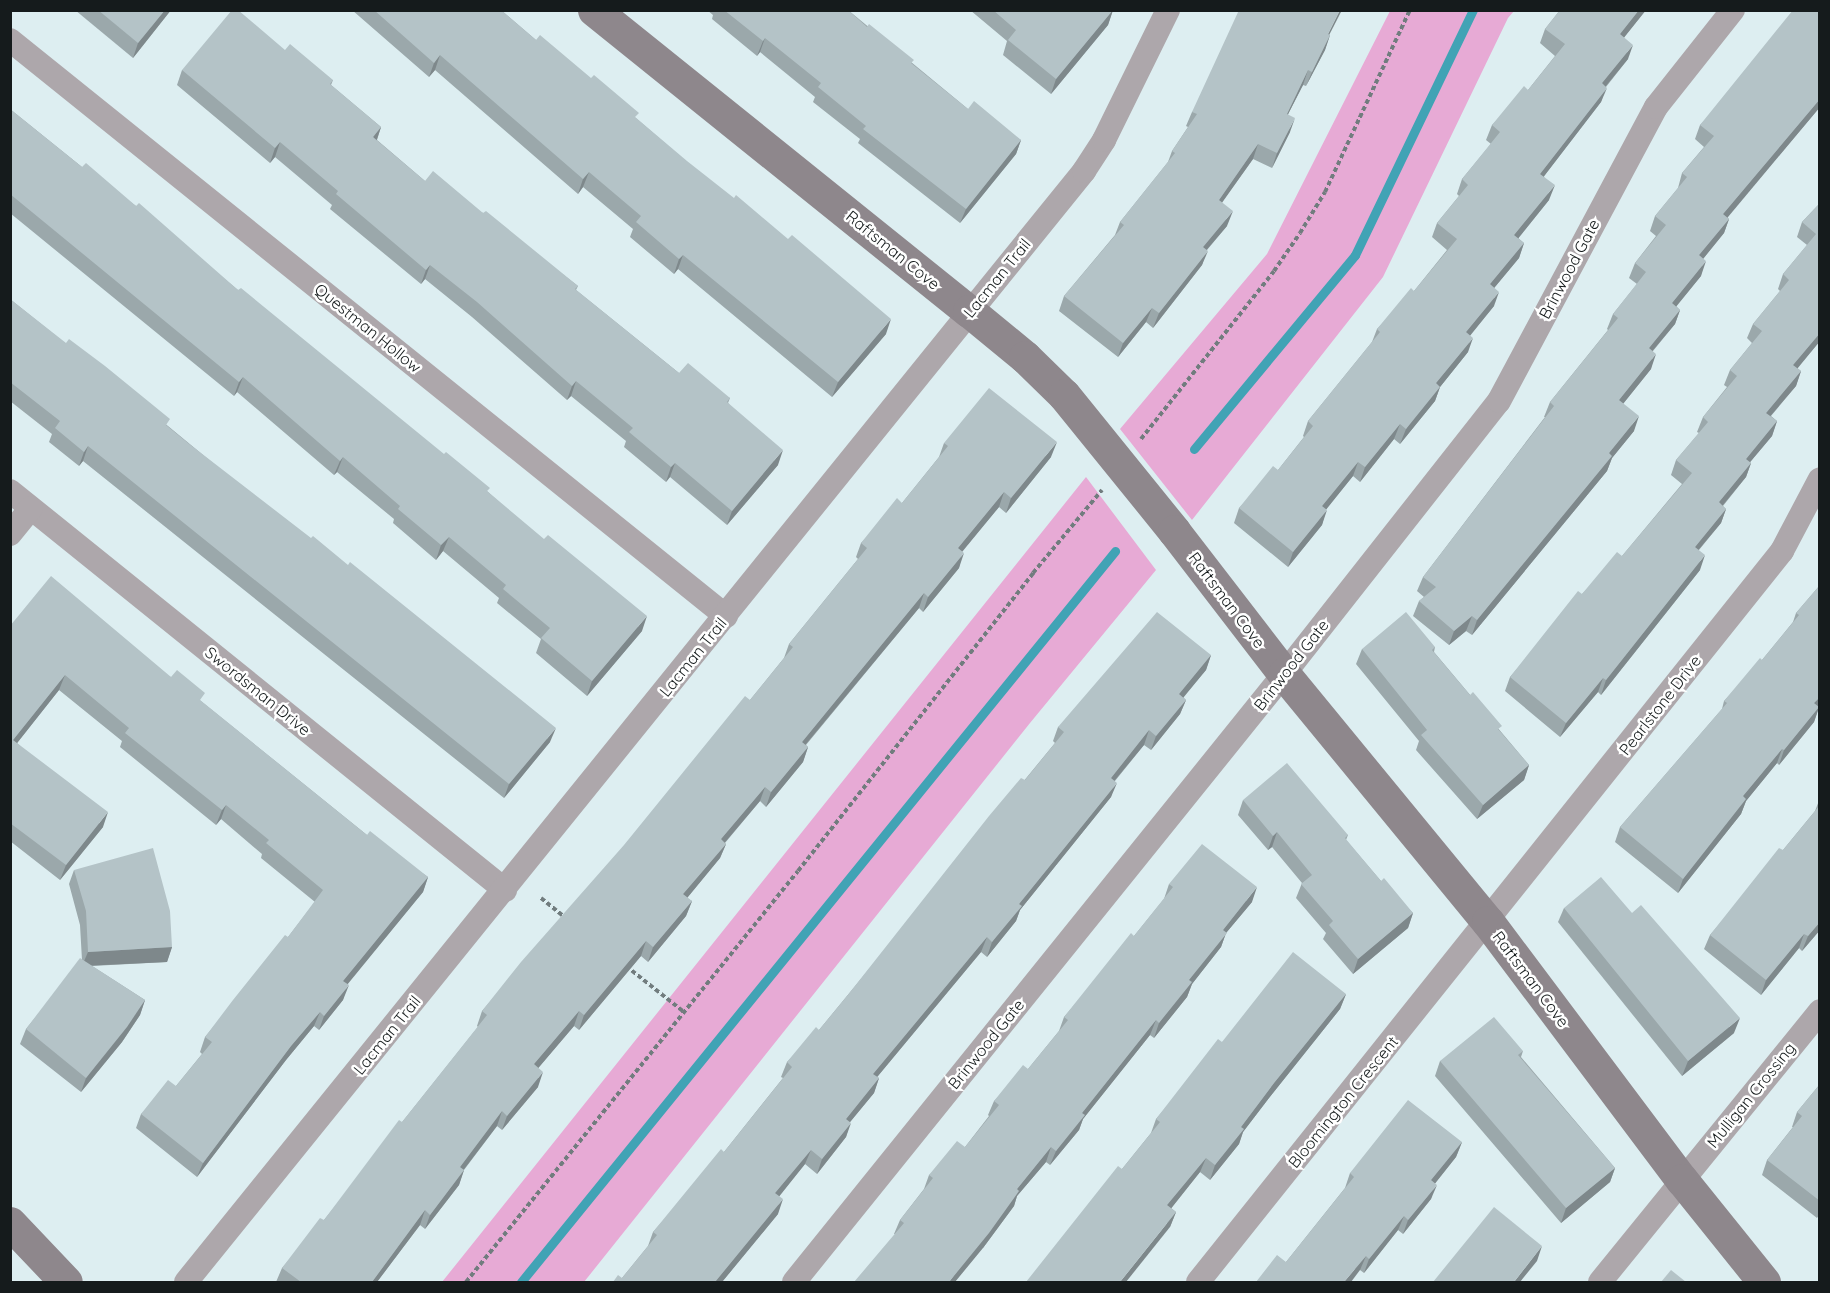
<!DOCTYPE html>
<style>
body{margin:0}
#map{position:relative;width:1830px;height:1293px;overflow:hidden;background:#ddeef1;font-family:Quicksand,sans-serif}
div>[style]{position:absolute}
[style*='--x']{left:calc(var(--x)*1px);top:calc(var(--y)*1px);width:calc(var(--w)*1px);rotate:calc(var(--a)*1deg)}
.green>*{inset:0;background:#e7aad5}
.stream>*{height:9px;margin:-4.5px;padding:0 4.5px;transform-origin:4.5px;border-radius:4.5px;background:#41a3b5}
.path>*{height:4px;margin-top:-2px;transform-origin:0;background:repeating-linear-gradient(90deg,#717c7e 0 4.5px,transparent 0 7.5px)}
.street>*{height:24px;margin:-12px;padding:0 12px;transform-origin:12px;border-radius:12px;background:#ada7ab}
.secondary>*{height:33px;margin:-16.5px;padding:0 16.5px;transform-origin:16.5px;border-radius:16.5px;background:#8e878c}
.wall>*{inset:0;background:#9ba8ab}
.shaded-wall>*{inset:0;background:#7e888b}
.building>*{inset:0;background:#b4c3c7}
span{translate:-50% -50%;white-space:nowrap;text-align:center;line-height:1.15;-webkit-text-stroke:5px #fff;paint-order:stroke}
.street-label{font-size:16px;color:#151b1c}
.frame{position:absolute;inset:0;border:12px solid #151b1c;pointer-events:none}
</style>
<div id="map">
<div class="green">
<i style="clip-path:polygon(1390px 11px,1514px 11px,1508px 18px,1383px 277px,1192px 520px,1120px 429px,1267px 254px)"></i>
<i style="clip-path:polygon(1086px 477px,1156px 570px,1030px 723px,584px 1282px,442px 1282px)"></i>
</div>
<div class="stream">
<i style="--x:1194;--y:449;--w:252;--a:-50.3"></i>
<i style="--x:1355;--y:255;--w:272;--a:-64.3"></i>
<i style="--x:521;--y:1282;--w:942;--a:-50.9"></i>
</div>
<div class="path">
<i style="--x:1141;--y:439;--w:214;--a:-51.6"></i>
<i style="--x:1274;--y:271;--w:46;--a:-55.6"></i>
<i style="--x:1300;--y:233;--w:48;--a:-58.6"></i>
<i style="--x:1325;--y:192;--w:201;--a:-65"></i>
<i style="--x:541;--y:898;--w:32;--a:39"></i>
<i style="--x:626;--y:966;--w:74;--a:38.4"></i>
<i style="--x:466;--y:1282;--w:528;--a:-51.07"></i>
<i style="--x:798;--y:871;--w:380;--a:-51.7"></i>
<i style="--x:1033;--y:573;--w:108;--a:-50.3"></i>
</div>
<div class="street">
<i style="--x:10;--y:40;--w:919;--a:38.82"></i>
<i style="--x:10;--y:491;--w:636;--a:38.87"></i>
<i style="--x:10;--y:534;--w:33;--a:-51"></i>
<i style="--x:186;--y:1282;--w:1429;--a:-51.05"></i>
<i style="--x:1084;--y:171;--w:37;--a:-57"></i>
<i style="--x:1104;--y:140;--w:145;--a:-63.8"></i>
<i style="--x:794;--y:1282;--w:781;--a:-51.13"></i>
<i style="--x:1284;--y:674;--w:347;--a:-51.8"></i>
<i style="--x:1499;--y:401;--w:333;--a:-61.9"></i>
<i style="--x:1656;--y:107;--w:124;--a:-51.6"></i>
<i style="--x:1198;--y:1282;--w:936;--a:-51.38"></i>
<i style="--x:1782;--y:551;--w:81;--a:-62.2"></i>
<i style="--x:1600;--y:1282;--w:349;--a:-50.9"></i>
</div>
<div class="secondary">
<i style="--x:594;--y:10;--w:481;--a:38.8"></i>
<i style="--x:969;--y:311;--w:72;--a:39.4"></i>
<i style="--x:1025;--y:357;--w:54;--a:44.3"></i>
<i style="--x:1064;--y:395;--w:175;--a:51"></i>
<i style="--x:1174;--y:531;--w:180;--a:52.4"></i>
<i style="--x:1284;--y:674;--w:321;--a:50.6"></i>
<i style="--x:1488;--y:922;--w:323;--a:53.1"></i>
<i style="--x:1682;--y:1180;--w:131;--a:51.2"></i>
<i style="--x:10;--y:1223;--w:81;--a:46.5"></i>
</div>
<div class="wall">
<i style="clip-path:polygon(75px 10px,171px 10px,133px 58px)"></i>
<i style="clip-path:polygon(352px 10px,501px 10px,536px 40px,637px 119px,886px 334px,832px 397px,678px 269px,674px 274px,630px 237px,633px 229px,583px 187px,578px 194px,435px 70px,429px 77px)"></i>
<i style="clip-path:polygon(707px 10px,848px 10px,968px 109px,1021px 140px,1016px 154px,960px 223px,858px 143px,860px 139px,813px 102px,815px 97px,760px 52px,757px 56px,712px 19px,713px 15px)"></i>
<i style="clip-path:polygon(970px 10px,1113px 10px,1108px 25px,1051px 94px,1003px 55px,1007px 41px)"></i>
<i style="clip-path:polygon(1560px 10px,1646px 10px,1624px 37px,1628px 59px,1606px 87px,1601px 102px,1544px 176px,1549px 200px,1518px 238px,1524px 243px,1519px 258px,1494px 288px,1494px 306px,1470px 335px,1468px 352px,1440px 387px,1435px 401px,1400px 444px,1394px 439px,1360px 482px,1353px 476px,1326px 509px,1322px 525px,1288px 567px,1234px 523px,1239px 508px,1278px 470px,1304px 437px,1303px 436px,1308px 421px,1372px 342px,1377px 329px,1414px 291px,1447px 250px,1432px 237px,1437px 223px,1459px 196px,1457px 194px,1462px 179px,1491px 144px,1486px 140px,1492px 125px,1528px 90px,1555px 56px,1540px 43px,1545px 29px)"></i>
<i style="clip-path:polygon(1820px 10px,1820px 107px,1727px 217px,1729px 219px,1724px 233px,1703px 259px,1701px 276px,1676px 306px,1680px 310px,1675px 324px,1653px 351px,1651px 369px,1623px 404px,1634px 431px,1612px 458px,1607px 471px,1472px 635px,1466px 631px,1449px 645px,1413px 616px,1419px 601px,1424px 597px,1417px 591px,1423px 577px,1545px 417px,1544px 417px,1550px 402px,1608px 330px,1607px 329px,1613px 314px,1637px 284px,1629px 278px,1635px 263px,1656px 236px,1650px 231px,1655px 216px,1678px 188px,1682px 173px,1704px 147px,1695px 139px,1700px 125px)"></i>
<i style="clip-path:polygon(1329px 35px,1330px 35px,1325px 50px,1306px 86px,1303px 85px,1288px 114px,1290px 132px,1272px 168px,1253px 159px,1222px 202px,1227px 226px,1207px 250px,1202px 265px,1153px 328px,1146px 322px,1118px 357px,1059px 311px,1064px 296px,1115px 235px,1120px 222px,1168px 162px,1172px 151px,1188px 127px,1186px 126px,1192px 112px)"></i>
<i style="clip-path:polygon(182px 70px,333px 80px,331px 85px,381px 127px,377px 140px,425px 181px,483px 213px,578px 286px,576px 290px,679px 373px,730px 398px,728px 403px,778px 465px,727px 525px,670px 477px,666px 482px,624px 447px,626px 441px,571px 396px,567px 400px,472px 317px,425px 279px,421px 284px,330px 209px,332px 205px,275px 157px,270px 163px,177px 85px)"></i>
<i style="clip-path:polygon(10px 109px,82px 167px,136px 206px,238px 290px,488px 492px,642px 631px,587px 696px,536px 653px,541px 639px,497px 603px,499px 598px,443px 551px,436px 560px,393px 523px,394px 519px,337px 472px,334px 475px,237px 392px,234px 396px,10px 213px)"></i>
<i style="clip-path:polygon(1820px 203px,1820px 341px,1797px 368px,1801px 371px,1796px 386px,1771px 416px,1777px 421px,1772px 436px,1750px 462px,1751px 463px,1746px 477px,1723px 506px,1726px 509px,1721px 523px,1699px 550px,1700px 570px,1601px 695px,1598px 692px,1560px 737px,1505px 691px,1510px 677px,1582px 594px,1622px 556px,1682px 484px,1671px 475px,1676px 460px,1699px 433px,1697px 432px,1703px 417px,1727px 387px,1724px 385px,1730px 370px,1752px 343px,1747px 338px,1753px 324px,1780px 291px,1778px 289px,1783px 274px,1807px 245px,1797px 237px,1802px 222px)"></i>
<i style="clip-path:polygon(10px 299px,168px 426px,550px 742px,504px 798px,83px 461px,79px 466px,49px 442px,52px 434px,10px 401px)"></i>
<i style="clip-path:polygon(944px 443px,1051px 457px,1006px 513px,999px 507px,962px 551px,959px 568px,923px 612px,919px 608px,806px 745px,808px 747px,803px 762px,766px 807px,760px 801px,725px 843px,726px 844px,720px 858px,687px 898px,692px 901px,686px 916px,648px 962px,641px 956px,579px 1030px,574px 1026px,538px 1068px,538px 1087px,502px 1130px,497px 1126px,464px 1170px,459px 1185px,425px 1229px,420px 1225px,377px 1282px,276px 1282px,282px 1268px,324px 1220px,478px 1027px,477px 1026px,482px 1011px,750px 700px,784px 658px,789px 644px,858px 559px,856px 557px,861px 543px,902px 503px,939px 457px)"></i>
<i style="clip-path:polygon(1820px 585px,1820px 705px,1814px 722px,1779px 765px,1777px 763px,1746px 801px,1741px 814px,1678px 893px,1615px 842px,1620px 827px,1722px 709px,1724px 701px,1762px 660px,1793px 622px,1796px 613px)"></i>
<i style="clip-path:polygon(10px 626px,171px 677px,367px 835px,428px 877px,423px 892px,347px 984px,343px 1000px,319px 1030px,314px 1026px,286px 1060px,197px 1177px,136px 1128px,141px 1114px,176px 1086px,202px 1054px,200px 1052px,205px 1037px,288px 937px,315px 902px,261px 858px,262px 854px,221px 819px,216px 825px,120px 747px,122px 741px,59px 690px,17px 743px,103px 827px,60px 880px,10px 841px)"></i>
<i style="clip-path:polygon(1435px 647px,1434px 652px,1529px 765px,1524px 780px,1477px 819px,1416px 750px,1419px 741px,1356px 664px,1362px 649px)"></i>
<i style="clip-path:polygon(1211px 655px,1206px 670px,1183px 697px,1186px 700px,1180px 714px,1151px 750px,1144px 745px,1115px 781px,1111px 797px,1020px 910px,1016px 921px,987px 957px,981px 952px,877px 1077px,879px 1078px,874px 1093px,850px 1122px,846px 1137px,817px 1174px,805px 1164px,779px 1196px,778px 1214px,722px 1282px,613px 1282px,622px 1278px,648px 1246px,653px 1232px,724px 1152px,783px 1078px,781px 1077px,787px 1062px,819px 1030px,1055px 743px,1053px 741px,1058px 727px)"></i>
<i style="clip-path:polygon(1820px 798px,1820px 930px,1802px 951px,1799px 948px,1761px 995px,1704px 949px,1710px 935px,1783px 850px,1815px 811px)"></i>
<i style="clip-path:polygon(1243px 800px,1348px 835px,1346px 840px,1381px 881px,1413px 913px,1408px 928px,1353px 974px,1323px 939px,1326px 933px,1296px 898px,1302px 883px,1272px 847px,1268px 850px,1238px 815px)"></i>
<i style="clip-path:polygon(74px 870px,172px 947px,167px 962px,92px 966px,145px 1000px,140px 1015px,122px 1042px,81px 1092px,20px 1044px,26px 1029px,82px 960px,80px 925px,69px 884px)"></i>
<i style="clip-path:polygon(1169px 884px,1252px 902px,1226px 933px,1221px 947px,1192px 984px,1187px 997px,1154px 1038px,1150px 1035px,1083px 1119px,1079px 1130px,1050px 1165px,1046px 1162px,1017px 1196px,1014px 1206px,983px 1248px,894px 1234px,900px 1220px,924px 1189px,929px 1175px,965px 1147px,989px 1116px,988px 1115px,994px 1101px,1028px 1069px,1059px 1031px,1064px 1017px,1134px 936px,1164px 899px)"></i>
<i style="clip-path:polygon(1564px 908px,1632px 913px,1734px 1033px,1682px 1076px,1558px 922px)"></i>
<i style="clip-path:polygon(1346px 994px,1340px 1009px,1269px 1098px,1243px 1132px,1239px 1144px,1210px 1180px,1200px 1172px,1171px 1208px,1176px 1212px,1170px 1227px,1122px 1169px,1151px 1133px,1156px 1119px,1222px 1042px)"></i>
<i style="clip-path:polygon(1523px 1051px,1521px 1057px,1615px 1168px,1610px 1182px,1561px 1223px,1435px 1076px,1440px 1061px)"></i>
<i style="clip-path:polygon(1820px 1084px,1820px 1214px,1817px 1218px,1762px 1175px,1767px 1160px,1793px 1127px,1792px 1127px,1797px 1112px)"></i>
<i style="clip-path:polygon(1462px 1142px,1456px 1157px,1435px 1183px,1431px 1199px,1403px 1234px,1398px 1230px,1364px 1273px,1360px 1270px,1286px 1262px,1345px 1188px,1350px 1173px)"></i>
</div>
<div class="shaded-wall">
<i style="clip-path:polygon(165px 10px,171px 10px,133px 58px,138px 43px)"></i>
<i style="clip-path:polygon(1113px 10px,1108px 25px,1051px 94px,1056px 79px)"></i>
<i style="clip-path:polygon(1340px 10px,1342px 10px,1322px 49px,1328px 34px)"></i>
<i style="clip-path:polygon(1639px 10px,1646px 10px,1615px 49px,1620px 34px)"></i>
<i style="clip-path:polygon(1330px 35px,1325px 50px,1306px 86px,1312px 72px)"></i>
<i style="clip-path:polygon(765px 38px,760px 52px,757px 56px,763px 41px)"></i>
<i style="clip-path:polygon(1633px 45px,1628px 59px,1596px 98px,1602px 83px)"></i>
<i style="clip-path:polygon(440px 55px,435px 70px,429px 77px,434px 63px)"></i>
<i style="clip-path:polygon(1308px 70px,1303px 85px,1281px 128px,1287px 114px)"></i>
<i style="clip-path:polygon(1607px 88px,1601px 102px,1535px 188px,1540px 174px)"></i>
<i style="clip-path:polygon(1820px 99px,1820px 107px,1718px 229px,1723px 214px)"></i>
<i style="clip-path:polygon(1295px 118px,1290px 132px,1272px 168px,1277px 153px)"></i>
<i style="clip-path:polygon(381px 127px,376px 142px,373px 137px)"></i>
<i style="clip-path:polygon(1021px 140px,1016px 154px,960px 223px,966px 209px)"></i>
<i style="clip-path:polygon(280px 142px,275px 157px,270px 163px,275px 148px)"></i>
<i style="clip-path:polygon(1258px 144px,1253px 159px,1214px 214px,1219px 200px)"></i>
<i style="clip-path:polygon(589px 172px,583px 187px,578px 194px,583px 179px)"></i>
<i style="clip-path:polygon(1555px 185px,1549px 200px,1509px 250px,1514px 235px)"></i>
<i style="clip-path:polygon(1233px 211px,1227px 226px,1197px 261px,1203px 247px)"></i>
<i style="clip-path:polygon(1729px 219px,1724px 233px,1694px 270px,1699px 255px)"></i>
<i style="clip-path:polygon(1524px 243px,1519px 258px,1485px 299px,1490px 284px)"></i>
<i style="clip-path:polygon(1208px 251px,1202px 265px,1153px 328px,1159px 313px)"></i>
<i style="clip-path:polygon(683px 255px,678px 269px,674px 274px,679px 259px)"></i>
<i style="clip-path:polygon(1706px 261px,1701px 276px,1667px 318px,1672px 303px)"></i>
<i style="clip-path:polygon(430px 265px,425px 279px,421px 284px,426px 270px)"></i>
<i style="clip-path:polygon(1499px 292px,1494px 306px,1461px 347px,1466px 332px)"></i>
<i style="clip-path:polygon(1152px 308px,1146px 322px,1118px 357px,1123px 343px)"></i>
<i style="clip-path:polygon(1680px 310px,1675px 324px,1643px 362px,1649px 348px)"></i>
<i style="clip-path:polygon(891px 319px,886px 334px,832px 397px,838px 382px)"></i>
<i style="clip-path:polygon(1820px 333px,1820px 341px,1788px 380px,1793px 365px)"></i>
<i style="clip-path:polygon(1473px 338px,1468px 352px,1436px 392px,1440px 387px,1435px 401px,1400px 444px,1406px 429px,1436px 383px)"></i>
<i style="clip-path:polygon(1656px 354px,1651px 369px,1614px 415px,1619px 400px)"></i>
<i style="clip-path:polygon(1801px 371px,1796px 386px,1761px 427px,1766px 413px)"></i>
<i style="clip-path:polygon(243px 377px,237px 392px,234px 396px,239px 382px)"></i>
<i style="clip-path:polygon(576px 381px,571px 396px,567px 400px,572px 386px)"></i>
<i style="clip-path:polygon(1639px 416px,1634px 431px,1612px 458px,1607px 471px,1472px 635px,1477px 620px,1609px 453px)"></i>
<i style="clip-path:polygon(1777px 421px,1772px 436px,1741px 473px,1746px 459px)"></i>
<i style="clip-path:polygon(1400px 424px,1394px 439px,1360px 482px,1365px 467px)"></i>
<i style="clip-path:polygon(1057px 442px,1051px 457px,1006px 513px,1011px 498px)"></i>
<i style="clip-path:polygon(88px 446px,83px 461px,79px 466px,84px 452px)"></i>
<i style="clip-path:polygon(783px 450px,778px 465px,727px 525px,732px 511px)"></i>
<i style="clip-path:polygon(343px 457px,337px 472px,334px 475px,340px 461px)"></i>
<i style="clip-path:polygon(1358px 462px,1353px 476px,1317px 521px,1322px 506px)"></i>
<i style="clip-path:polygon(675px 463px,670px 477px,666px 482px,671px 467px)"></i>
<i style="clip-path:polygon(1751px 463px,1746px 477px,1713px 517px,1719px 502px)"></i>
<i style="clip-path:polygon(1004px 492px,999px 507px,953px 563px,958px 548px)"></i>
<i style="clip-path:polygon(1726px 509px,1721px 523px,1689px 561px,1695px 547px)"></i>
<i style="clip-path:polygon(1327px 510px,1322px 525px,1288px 567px,1293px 552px)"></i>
<i style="clip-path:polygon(449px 537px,443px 551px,436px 560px,441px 545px)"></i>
<i style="clip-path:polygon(964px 553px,959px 568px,923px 612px,928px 597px)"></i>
<i style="clip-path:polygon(1705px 555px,1700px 570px,1601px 695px,1606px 680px)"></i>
<i style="clip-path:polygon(924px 593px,919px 608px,796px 756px,802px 742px)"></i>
<i style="clip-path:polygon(647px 616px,642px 631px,587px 696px,592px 681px)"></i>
<i style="clip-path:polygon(1472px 616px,1466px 631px,1449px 645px,1454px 631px)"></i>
<i style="clip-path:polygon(1211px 655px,1206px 670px,1174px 709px,1179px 694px)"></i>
<i style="clip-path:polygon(65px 675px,59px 690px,10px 752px,13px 740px)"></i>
<i style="clip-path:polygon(1603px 678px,1598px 692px,1560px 737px,1566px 723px)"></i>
<i style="clip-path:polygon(1820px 697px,1820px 705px,1809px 718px,1814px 703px)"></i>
<i style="clip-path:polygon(1186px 700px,1180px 714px,1151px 750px,1156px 736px)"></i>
<i style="clip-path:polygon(1819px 707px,1814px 722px,1779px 765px,1784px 750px)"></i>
<i style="clip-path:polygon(556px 728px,550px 742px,504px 798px,509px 784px)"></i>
<i style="clip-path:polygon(1149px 730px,1144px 745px,1105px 792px,1111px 778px)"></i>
<i style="clip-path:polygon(808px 747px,803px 762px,766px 807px,771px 792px)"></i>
<i style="clip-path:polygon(1782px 749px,1777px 763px,1746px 801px,1741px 814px,1678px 893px,1683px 879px,1743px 796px)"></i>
<i style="clip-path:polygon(1529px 765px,1524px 780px,1477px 819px,1483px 805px)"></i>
<i style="clip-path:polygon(1117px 783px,1111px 797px,1020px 910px,1016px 921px,987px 957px,992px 942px,1019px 904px)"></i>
<i style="clip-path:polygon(765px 787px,760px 801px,715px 854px,721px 839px)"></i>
<i style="clip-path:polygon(226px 805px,221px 819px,216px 825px,222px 810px)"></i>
<i style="clip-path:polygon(108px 812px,103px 827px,60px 880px,66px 865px)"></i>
<i style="clip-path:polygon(1277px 832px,1272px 847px,1268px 850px,1273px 836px)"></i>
<i style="clip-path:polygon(726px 844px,720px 858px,678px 909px,683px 894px)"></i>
<i style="clip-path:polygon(428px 877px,423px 892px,338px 996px,343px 981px)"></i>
<i style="clip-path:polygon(1257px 887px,1252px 902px,1226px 933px,1221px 947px,1192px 984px,1187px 997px,1154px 1038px,1159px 1023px,1223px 930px)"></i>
<i style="clip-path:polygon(692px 901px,686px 916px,648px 962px,653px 947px)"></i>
<i style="clip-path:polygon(1413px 913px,1408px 928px,1353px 974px,1358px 959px)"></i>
<i style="clip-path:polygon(1820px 922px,1820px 930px,1802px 951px,1808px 936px)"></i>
<i style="clip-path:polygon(1804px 934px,1799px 948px,1761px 995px,1766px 980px)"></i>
<i style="clip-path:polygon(987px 937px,981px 952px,868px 1088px,873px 1074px)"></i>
<i style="clip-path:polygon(646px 941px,641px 956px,579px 1030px,584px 1015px)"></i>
<i style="clip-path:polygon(172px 947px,167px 962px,82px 966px,88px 952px)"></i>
<i style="clip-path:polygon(349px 985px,343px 1000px,319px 1030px,324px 1016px)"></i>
<i style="clip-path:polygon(1346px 994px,1340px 1009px,1269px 1098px,1243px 1132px,1239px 1144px,1210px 1180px,1215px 1165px,1241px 1127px,1274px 1083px)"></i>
<i style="clip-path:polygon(145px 1000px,140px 1015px,122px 1042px,81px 1092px,86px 1078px)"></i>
<i style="clip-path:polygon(579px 1011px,574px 1026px,529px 1079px,534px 1064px)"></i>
<i style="clip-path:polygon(320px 1012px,314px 1026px,286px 1060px,197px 1177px,203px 1163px,291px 1046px)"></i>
<i style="clip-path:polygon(1740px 1018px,1734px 1033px,1682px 1076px,1688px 1061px)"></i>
<i style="clip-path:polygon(1156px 1020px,1150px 1035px,1083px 1119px,1079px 1130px,1050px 1165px,1056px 1151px,1082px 1113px)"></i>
<i style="clip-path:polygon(543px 1072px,538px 1087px,502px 1130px,507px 1116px)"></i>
<i style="clip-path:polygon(879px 1078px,874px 1093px,841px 1133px,846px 1119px)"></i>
<i style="clip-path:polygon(502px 1111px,497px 1126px,455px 1181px,460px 1167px)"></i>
<i style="clip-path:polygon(851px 1123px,846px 1137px,817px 1174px,822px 1159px)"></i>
<i style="clip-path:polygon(1462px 1142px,1456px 1157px,1426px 1195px,1431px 1180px)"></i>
<i style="clip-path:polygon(1051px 1147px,1046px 1162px,1017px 1196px,1014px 1206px,983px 1248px,955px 1282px,949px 1282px,1017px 1189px)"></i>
<i style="clip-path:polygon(811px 1150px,805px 1164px,770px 1208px,775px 1193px)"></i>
<i style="clip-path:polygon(1206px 1158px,1200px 1172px,1162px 1220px,1167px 1205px)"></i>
<i style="clip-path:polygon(1615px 1168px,1610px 1182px,1561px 1223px,1566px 1208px)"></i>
<i style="clip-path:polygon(464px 1170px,459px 1185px,425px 1229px,430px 1215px)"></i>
<i style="clip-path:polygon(1437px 1185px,1431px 1199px,1403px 1234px,1408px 1220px)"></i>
<i style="clip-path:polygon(783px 1199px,778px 1214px,722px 1282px,715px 1282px)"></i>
<i style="clip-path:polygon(425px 1210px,420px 1225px,377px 1282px,372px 1282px)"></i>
<i style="clip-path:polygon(1176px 1212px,1170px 1227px,1126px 1282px,1120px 1282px)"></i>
<i style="clip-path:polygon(1404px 1216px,1398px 1230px,1364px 1273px,1369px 1259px)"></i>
<i style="clip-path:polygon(1542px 1246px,1537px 1261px,1520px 1282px,1514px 1282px)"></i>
<i style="clip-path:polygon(1366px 1256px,1360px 1270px,1351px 1282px,1344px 1282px)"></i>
</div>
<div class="building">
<i style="clip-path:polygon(98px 10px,165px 10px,138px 43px)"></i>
<i style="clip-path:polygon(232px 10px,238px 10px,285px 50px,290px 44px,333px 80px,330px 84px,381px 127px,373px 137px,425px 181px,433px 171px,483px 213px,486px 211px,578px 286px,575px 289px,679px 373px,688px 363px,730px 398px,727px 402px,783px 450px,732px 511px,675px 463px,671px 467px,629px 432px,633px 428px,576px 381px,572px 386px,477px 302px,430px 265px,426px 270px,336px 194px,338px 191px,280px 142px,275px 148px,182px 70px)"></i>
<i style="clip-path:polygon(374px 10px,501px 10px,536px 40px,540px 35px,591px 78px,594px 75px,639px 113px,635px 117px,687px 161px,734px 198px,736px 195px,788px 239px,792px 235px,891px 319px,838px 382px,683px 255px,679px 259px,636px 222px,641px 216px,589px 172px,583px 179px,440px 55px,434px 63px)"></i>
<i style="clip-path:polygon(724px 10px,848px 10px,867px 27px,869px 24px,914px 60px,911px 63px,968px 109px,974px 101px,1021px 140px,966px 209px,863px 129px,866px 126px,818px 87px,821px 83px,765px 38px,763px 41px)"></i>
<i style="clip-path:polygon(993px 10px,1113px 10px,1056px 79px,1008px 40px,1016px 30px)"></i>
<i style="clip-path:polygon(1239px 10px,1340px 10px,1328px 34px,1330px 35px,1312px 72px,1308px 70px,1287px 114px,1295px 118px,1277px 153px,1258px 144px,1219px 200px,1233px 211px,1203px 247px,1208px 251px,1159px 313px,1152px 308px,1123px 343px,1064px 296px,1124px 225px,1120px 222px,1175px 153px,1172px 151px,1197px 114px,1192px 112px)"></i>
<i style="clip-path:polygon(1560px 10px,1639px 10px,1620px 34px,1633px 45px,1602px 83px,1607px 88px,1540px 174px,1555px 185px,1514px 235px,1524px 243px,1490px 284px,1499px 292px,1466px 332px,1473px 338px,1436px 383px,1440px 387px,1406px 429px,1400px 424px,1365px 467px,1358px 462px,1322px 506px,1327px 510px,1293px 552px,1239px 508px,1273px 466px,1278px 470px,1313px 426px,1308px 421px,1380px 332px,1377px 329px,1411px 288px,1414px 291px,1457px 239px,1437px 223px,1468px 185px,1462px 179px,1500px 132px,1492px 125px,1524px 86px,1528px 90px,1565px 44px,1545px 29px)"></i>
<i style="clip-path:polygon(1793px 10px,1820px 10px,1820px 99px,1723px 214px,1729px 219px,1699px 255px,1706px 261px,1672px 303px,1680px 310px,1649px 348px,1656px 354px,1619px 400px,1639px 416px,1609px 453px,1612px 456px,1477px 620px,1472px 616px,1454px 631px,1419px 601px,1436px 587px,1423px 577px,1554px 406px,1550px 402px,1618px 318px,1613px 314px,1646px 272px,1635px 263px,1666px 225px,1655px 216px,1687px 177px,1682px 173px,1714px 136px,1700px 125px)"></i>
<i style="clip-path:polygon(10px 109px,82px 167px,86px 163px,136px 206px,139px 203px,238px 290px,241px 288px,444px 454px,446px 452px,490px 488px,487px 491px,544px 539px,548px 535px,647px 616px,592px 681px,541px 638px,550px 628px,503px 589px,506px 585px,449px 537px,441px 545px,398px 509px,400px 506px,343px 457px,340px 461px,243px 377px,239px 382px,10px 194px)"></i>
<i style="clip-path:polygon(1820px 203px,1820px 333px,1793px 365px,1801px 371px,1766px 413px,1777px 421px,1746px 459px,1751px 463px,1719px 502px,1726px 509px,1695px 547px,1705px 555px,1606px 680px,1603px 678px,1566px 723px,1510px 677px,1578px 591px,1582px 594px,1617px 552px,1622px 556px,1692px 473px,1676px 460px,1708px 422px,1703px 417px,1737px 376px,1730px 370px,1762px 331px,1753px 324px,1789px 280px,1783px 274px,1816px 234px,1802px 222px)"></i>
<i style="clip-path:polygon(10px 299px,66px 343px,69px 339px,105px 366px,170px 419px,166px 425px,188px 443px,311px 538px,313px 536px,348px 565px,350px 562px,556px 728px,509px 784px,88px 446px,84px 452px,55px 428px,60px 421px,10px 382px)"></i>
<i style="clip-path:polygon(989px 388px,1057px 442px,1011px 498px,1004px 492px,958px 548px,964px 553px,928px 597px,924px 593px,802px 742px,808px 747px,771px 792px,765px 787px,721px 839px,726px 844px,683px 894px,692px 901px,653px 947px,646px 941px,584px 1015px,579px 1011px,534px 1064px,543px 1072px,507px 1116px,502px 1111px,460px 1167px,464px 1170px,430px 1215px,425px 1210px,372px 1282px,301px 1282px,282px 1268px,320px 1218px,324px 1220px,399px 1120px,402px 1122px,487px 1015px,482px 1011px,521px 962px,624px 845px,745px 696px,750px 700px,793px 647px,789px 644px,867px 548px,861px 543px,897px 498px,902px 503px,948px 446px,944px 443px)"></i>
<i style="clip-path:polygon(51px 576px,171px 677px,177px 670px,205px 693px,200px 700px,367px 835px,370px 831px,428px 877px,343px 981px,349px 985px,324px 1016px,320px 1012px,291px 1046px,203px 1163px,141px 1114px,168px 1080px,176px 1086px,212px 1042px,205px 1037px,233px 1000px,285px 935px,288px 937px,323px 890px,266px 843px,269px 840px,226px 805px,222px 810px,125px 733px,129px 728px,65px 675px,13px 740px,108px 812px,66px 865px,10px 823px,10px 626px)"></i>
<i style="clip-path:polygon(1820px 585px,1820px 697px,1814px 703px,1819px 707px,1784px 750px,1782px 749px,1743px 796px,1746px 799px,1683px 879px,1620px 827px,1727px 703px,1724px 701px,1760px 658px,1762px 660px,1799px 615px,1796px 613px)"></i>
<i style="clip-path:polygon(1157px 612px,1211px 655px,1179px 694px,1186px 700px,1156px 736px,1149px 730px,1111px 778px,1117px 783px,1019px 904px,1022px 906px,992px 942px,987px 937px,873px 1074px,879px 1078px,846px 1119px,851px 1123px,822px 1159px,811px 1150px,775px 1193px,783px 1199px,715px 1282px,613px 1282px,618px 1275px,622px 1278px,657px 1235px,653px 1232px,721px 1149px,724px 1152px,792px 1067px,787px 1062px,816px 1027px,819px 1030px,847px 996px,989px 816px,1021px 778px,1025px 780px,1064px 732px,1058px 727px)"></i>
<i style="clip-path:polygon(1406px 612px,1435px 647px,1432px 650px,1470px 695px,1473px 692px,1502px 726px,1498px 729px,1529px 765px,1483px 805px,1421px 735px,1427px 730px,1362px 649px)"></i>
<i style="clip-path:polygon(1287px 763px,1348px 835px,1345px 838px,1381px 881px,1384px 878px,1413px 913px,1358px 959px,1329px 925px,1333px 921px,1301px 884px,1312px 875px,1277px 832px,1273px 836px,1243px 800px)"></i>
<i style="clip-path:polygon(1820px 805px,1820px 922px,1808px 936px,1804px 934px,1766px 980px,1710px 935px,1779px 848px,1783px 850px)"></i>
<i style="clip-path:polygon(1202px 844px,1257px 887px,1223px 930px,1227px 933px,1189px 980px,1192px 982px,1159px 1023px,1156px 1020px,1082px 1113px,1085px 1115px,1056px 1151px,1051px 1147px,1017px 1189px,1019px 1191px,989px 1233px,949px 1282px,854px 1282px,904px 1223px,900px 1220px,933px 1178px,929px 1175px,957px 1141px,965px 1147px,999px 1105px,994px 1101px,1023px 1065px,1028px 1069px,1068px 1020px,1064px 1017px,1131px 933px,1134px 936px,1173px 887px,1169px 884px)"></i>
<i style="clip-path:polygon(153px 848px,170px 911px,172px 947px,88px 952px,86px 911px,74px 870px)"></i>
<i style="clip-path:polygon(1601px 877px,1632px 913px,1641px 905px,1740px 1018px,1688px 1061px,1564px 908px)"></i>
<i style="clip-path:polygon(1293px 952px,1346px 994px,1274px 1083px,1241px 1127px,1244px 1129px,1215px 1165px,1206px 1158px,1167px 1205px,1176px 1212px,1120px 1282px,1026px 1282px,1118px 1166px,1122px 1169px,1160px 1122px,1156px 1119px,1218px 1039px,1222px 1042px)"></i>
<i style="clip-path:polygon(80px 958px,145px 1000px,127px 1027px,86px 1078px,26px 1029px)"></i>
<i style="clip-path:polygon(1494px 1017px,1523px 1051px,1518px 1055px,1615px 1168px,1566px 1208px,1440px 1061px)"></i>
<i style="clip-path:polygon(1820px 1084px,1820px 1201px,1767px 1160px,1802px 1116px,1797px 1112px)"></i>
<i style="clip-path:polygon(1408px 1100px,1462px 1142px,1431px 1180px,1437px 1185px,1408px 1220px,1404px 1216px,1369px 1259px,1366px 1256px,1344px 1282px,1256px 1282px,1277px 1255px,1286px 1262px,1354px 1177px,1350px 1173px)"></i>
<i style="clip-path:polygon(1494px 1207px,1542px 1246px,1514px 1282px,1433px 1282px)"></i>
<i style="clip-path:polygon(1671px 1270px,1686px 1282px,1661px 1282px)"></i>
</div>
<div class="street-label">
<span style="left:893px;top:250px;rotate:39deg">Raftsman Cove</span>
<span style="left:1569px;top:269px;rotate:-62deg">Brinwood Gate</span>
<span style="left:997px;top:278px;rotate:-51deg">Lacman Trail</span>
<span style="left:368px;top:328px;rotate:39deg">Questman Hollow</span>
<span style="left:1227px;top:600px;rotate:53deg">Raftsman Cove</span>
<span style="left:693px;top:657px;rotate:-51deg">Lacman Trail</span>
<span style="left:1291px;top:665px;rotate:-52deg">Brinwood Gate</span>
<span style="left:258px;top:691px;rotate:39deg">Swordsman Drive</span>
<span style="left:1660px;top:705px;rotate:-52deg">Pearlstone Drive</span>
<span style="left:1531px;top:979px;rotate:53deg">Raftsman Cove</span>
<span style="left:387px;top:1035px;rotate:-51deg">Lacman Trail</span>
<span style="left:986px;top:1044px;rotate:-51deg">Brinwood Gate</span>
<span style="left:1751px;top:1095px;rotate:-51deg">Mulligan Crossing</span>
<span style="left:1343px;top:1102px;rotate:-51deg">Bloomington Crescent</span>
</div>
<div class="frame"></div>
</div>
